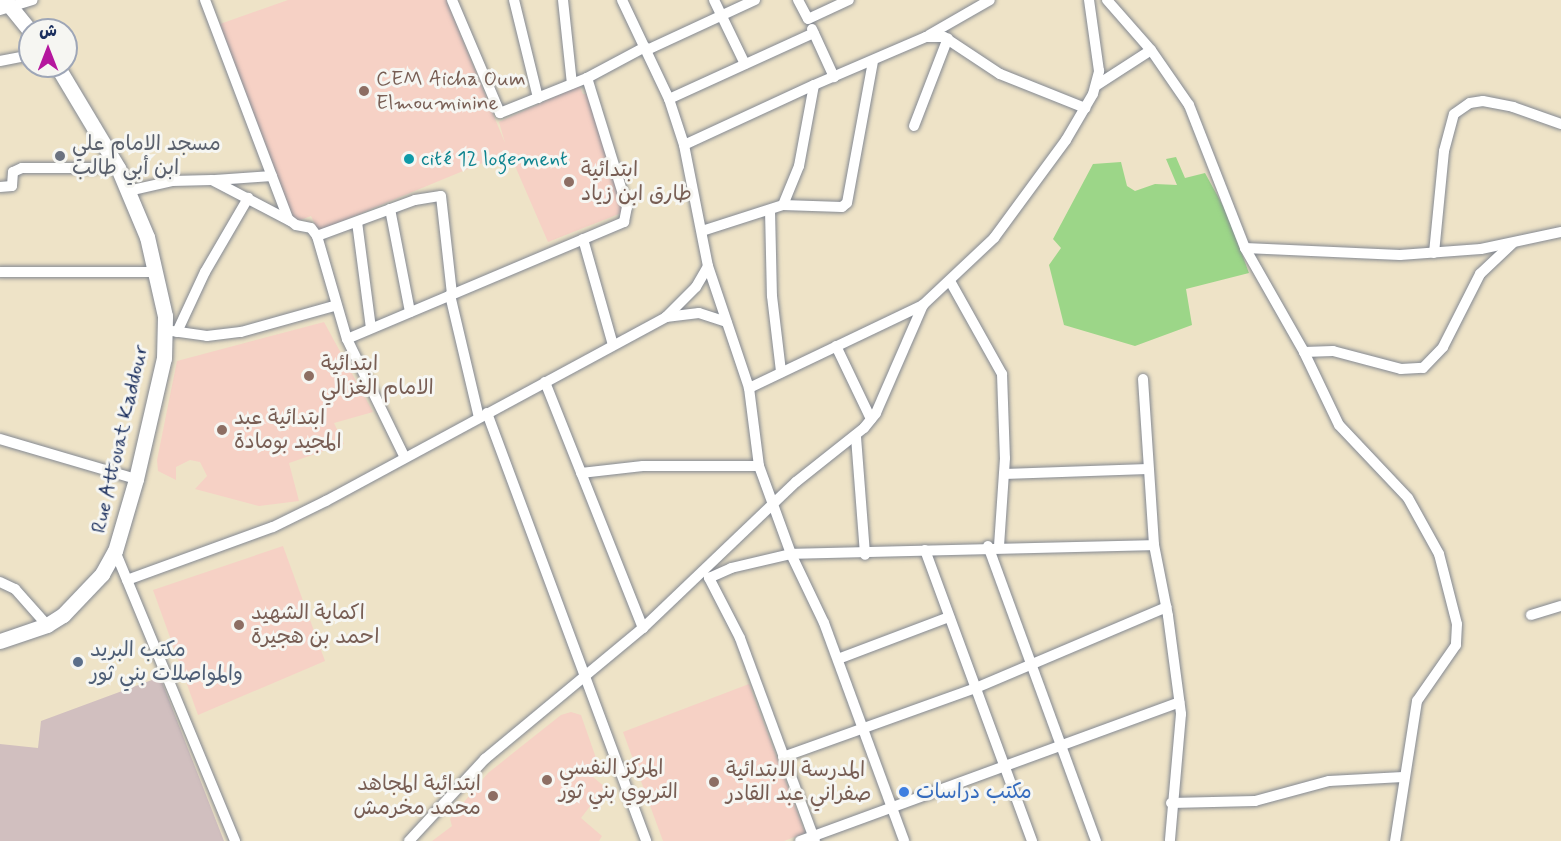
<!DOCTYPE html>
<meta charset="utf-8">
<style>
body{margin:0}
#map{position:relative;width:1561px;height:841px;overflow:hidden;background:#eee3c7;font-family:Mynerve,"Playpen Sans Arabic",sans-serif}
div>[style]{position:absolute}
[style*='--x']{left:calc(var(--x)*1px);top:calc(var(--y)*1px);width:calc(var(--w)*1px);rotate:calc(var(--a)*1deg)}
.built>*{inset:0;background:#f6d1c5}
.industrial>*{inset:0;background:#d1bfbf}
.green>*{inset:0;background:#9cd688}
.roads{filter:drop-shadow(0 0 2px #848992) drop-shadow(0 0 2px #848992)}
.street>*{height:10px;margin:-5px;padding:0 5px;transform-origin:5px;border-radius:5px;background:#fff}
.secondary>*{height:15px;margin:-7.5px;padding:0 7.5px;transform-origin:7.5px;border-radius:7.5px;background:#fff}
.dots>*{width:16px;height:16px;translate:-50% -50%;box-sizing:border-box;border:3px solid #f6f6f2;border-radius:50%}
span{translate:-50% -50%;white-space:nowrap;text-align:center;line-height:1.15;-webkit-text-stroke:6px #f6f6f2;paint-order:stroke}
.education-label{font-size:21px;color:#785e54}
.left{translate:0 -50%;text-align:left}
.right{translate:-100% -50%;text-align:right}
.worship-label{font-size:21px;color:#5b616d}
.culture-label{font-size:21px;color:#0d838f}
.street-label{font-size:21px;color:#1b2f5e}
.service-label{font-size:21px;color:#4e5e75}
.shop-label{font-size:21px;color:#366cbe}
.north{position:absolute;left:18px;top:18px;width:60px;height:60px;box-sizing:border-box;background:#f6f6f2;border:2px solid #9ea6b7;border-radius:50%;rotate:0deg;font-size:16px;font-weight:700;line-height:24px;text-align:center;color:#1b2f5e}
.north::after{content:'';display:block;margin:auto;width:21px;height:27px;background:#b5179e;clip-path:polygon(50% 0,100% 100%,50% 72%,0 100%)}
</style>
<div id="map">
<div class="built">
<i style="clip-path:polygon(288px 0,446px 0,505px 143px,499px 122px,579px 86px,583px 94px,589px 95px,624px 212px,548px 242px,509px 152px,318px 231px,311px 216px,295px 222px,220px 24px)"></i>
<i style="clip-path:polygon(324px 322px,373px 412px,334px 423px,344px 444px,289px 463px,299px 501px,259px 506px,195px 489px,207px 476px,200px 462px,190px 460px,176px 467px,176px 480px,158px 471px,157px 460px,177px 361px)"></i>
<i style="clip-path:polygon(283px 546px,325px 661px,198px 715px,153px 590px)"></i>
<i style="clip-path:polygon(749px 684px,805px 833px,784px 841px,663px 841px,623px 732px)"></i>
<i style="clip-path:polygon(571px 712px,581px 715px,596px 758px,587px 772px,605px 787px,581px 818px,602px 836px,599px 841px,432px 841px,452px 826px,450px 819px,488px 773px,561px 715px)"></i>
</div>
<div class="industrial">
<i style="clip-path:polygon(160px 677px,224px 841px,0 841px,0 744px,38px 748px,41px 721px)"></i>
</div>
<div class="green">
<i style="clip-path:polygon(1176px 157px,1185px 178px,1205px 173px,1227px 213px,1249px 273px,1186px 289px,1192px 325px,1135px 346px,1064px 325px,1049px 265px,1061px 248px,1053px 239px,1093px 164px,1121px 162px,1127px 186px,1135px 191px,1155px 184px,1177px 185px,1166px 159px)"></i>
</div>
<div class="roads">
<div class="street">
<i style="--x:205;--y:0;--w:234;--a:69.2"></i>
<i style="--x:288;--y:219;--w:10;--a:37"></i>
<i style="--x:296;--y:225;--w:15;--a:11"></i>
<i style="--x:311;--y:228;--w:10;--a:53"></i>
<i style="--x:317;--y:236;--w:107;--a:73.8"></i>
<i style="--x:347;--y:339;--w:132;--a:64"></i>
<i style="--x:452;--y:0;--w:123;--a:67"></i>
<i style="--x:500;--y:113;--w:94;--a:-21.9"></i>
<i style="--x:587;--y:78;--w:66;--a:-28.1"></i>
<i style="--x:514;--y:0;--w:101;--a:76.2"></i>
<i style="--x:563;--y:0;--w:84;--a:83.9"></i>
<i style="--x:622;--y:0;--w:110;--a:64.6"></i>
<i style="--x:669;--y:99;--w:48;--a:71.9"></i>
<i style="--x:684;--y:145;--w:123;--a:78.8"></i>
<i style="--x:708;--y:266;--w:129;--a:71.4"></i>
<i style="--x:749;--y:388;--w:79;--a:82.7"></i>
<i style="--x:759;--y:466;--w:94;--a:70"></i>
<i style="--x:791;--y:554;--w:76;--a:64.4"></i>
<i style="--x:824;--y:623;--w:232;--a:69.8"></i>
<i style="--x:714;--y:0;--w:71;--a:64.2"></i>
<i style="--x:798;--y:0;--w:21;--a:62"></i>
<i style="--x:808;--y:19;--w:45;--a:-24.9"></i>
<i style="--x:1107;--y:0;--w:67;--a:48.7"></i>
<i style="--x:1151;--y:50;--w:67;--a:55.4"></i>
<i style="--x:1189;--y:105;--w:154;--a:68.6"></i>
<i style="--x:1245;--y:248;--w:120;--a:60.4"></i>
<i style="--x:1304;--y:352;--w:81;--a:64.4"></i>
<i style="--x:1339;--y:425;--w:100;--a:46.6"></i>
<i style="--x:1408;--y:498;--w:64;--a:61"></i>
<i style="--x:1439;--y:554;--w:72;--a:75.6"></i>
<i style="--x:1457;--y:624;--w:21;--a:93"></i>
<i style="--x:1456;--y:645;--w:68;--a:124.9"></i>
<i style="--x:1417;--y:701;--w:142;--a:98.9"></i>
<i style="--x:0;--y:10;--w:34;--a:-17"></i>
<i style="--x:812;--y:29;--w:53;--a:65.4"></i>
<i style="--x:929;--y:35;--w:70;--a:-29.8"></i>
<i style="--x:647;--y:50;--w:119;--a:-24.8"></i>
<i style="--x:0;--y:61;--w:31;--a:-11"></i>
<i style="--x:1097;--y:85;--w:64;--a:-32.9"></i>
<i style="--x:669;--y:99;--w:159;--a:-24.5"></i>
<i style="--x:914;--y:126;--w:94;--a:-68.9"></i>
<i style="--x:684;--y:145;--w:143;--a:-24.8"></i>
<i style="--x:215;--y:180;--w:57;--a:-4"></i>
<i style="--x:0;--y:187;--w:12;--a:-5"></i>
<i style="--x:12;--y:186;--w:14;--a:-86"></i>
<i style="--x:13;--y:172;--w:10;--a:-24"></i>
<i style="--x:22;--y:168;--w:72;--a:0"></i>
<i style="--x:94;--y:168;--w:22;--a:-16"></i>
<i style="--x:128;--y:191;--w:45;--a:-12.8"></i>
<i style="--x:172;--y:181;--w:40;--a:-1.4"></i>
<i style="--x:212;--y:180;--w:88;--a:27.7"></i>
<i style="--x:783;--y:205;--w:42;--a:-67.7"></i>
<i style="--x:799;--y:166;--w:82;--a:-79.5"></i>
<i style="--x:814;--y:85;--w:122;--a:-23.2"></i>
<i style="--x:926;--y:37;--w:18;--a:0"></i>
<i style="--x:944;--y:37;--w:67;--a:33.5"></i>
<i style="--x:1000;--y:74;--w:92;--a:21.8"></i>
<i style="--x:390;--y:209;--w:105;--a:79"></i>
<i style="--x:770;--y:210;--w:86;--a:88.7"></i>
<i style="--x:772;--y:296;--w:77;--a:83.2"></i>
<i style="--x:357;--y:222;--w:107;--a:82.5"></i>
<i style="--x:702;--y:231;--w:85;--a:-17.8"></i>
<i style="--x:783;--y:205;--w:59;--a:1.9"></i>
<i style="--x:842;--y:207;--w:6;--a:-39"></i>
<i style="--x:847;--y:203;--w:143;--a:-79.6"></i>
<i style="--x:317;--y:236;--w:104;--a:-20.2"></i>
<i style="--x:415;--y:200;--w:26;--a:-9"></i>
<i style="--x:441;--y:196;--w:99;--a:83.6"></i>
<i style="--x:583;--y:239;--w:110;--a:74.2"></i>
<i style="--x:1245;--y:248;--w:155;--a:2.6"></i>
<i style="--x:1400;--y:255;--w:81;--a:-4.2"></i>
<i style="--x:1481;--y:249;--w:82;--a:-12"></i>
<i style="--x:1434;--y:253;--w:102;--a:-84.4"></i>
<i style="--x:1444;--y:151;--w:38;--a:-75"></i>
<i style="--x:1454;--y:114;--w:19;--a:-35"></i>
<i style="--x:1470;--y:103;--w:13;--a:-9"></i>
<i style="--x:1483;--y:101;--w:31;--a:11"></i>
<i style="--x:1513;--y:107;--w:51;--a:19.5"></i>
<i style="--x:0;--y:272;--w:157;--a:0"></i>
<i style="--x:950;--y:281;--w:107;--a:60.8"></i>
<i style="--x:1002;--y:374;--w:84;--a:88"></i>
<i style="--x:1005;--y:458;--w:88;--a:93.9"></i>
<i style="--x:450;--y:295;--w:126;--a:76.7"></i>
<i style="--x:666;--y:317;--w:33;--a:-7"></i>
<i style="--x:699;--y:313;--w:29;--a:18"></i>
<i style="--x:165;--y:330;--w:42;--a:8.1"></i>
<i style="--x:207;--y:336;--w:34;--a:-7"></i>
<i style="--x:241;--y:332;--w:97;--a:-15.6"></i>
<i style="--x:177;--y:332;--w:66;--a:-65"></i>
<i style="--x:205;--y:272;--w:86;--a:-59.8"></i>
<i style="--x:347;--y:339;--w:301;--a:-22.9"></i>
<i style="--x:624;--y:222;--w:15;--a:-79"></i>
<i style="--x:627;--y:207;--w:135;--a:-107.2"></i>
<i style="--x:836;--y:346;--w:81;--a:64.4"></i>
<i style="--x:1304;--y:352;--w:29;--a:-2"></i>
<i style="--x:1333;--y:351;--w:70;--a:14.8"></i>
<i style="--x:1401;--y:369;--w:22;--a:-3"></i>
<i style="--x:1423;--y:368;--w:29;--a:-46"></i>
<i style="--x:1443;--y:347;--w:82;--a:-63.1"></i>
<i style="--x:1480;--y:274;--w:45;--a:-43.2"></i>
<i style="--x:1143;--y:379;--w:166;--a:86.2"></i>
<i style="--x:1154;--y:545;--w:72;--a:78.8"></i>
<i style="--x:1168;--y:616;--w:99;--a:82.4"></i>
<i style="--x:1181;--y:714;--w:127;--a:95"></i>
<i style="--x:545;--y:382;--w:265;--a:68.3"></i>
<i style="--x:749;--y:388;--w:193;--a:-25.5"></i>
<i style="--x:487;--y:413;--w:457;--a:69.6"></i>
<i style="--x:856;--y:437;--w:118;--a:85.6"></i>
<i style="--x:0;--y:439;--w:142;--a:16.4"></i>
<i style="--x:581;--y:473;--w:62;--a:-6.4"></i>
<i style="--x:643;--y:466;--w:116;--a:0"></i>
<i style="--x:1004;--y:474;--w:144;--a:-2"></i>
<i style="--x:988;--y:546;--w:314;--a:69.9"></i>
<i style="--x:925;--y:550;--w:310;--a:69.8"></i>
<i style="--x:115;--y:551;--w:314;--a:67.5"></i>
<i style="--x:127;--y:580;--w:155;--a:-20"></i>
<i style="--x:273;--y:527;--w:59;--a:-26.1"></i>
<i style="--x:326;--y:501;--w:387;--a:-28.4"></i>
<i style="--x:666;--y:317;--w:42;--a:-45"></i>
<i style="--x:696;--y:287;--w:24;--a:-60"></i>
<i style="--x:0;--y:582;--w:17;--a:25"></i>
<i style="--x:15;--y:589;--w:48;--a:48.4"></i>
<i style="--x:1531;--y:615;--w:31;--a:-17"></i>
<i style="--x:838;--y:659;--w:119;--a:-20.7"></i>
<i style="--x:783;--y:757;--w:205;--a:-19.7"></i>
<i style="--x:976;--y:688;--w:207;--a:-23"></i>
<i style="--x:1171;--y:803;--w:84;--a:-1.4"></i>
<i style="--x:1255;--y:801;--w:77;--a:-15.1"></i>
<i style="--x:1329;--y:781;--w:74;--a:-3.1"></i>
<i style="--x:409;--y:841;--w:112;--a:-47.2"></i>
<i style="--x:485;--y:759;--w:205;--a:-39.7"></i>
<i style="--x:643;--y:628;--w:211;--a:-43.7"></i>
<i style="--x:796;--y:482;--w:87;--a:-38.5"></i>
<i style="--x:864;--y:428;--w:19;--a:-51"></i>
<i style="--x:876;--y:413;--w:118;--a:-66.5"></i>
<i style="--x:923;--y:305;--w:98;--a:-43.3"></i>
<i style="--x:994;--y:238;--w:122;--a:-53.7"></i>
<i style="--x:1066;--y:140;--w:53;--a:-59.6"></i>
<i style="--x:1093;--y:94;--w:24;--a:-75"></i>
<i style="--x:1099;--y:71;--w:72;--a:-98"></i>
<i style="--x:800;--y:841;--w:404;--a:-20.1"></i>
<i style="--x:815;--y:841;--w:216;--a:-110.3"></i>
<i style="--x:740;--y:638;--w:68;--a:-117.3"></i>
<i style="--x:709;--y:578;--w:24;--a:-24"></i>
<i style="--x:731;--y:568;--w:62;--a:-13.1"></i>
<i style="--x:791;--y:554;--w:363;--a:-1.4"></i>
</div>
<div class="secondary">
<i style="--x:5;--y:0;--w:40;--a:51"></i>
<i style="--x:0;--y:641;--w:50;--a:-18.8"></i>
<i style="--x:47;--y:625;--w:19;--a:-32"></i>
<i style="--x:63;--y:615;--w:57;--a:-46.4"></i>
<i style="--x:102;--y:574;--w:26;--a:-61"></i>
<i style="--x:115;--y:551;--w:75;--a:-73.7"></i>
<i style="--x:136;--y:479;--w:124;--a:-77"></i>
<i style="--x:164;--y:358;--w:42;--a:-88.6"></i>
<i style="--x:165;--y:316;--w:81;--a:-102.8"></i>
<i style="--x:147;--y:237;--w:75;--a:-112.8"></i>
<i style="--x:118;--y:168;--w:119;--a:-120.9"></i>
</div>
</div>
<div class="dots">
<i style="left:364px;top:91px;background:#8d6e63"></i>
<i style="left:60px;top:156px;background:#6b7280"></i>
<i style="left:409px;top:159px;background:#0f9aa8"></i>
<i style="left:569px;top:182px;background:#8d6e63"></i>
<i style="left:309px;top:376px;background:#8d6e63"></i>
<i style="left:222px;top:430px;background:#8d6e63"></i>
<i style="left:239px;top:625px;background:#8d6e63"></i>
<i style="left:78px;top:662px;background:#5c6f8a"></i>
<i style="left:547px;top:780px;background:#8d6e63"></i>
<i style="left:714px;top:782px;background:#8d6e63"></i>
<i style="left:904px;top:792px;background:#3f7fe0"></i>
<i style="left:493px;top:796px;background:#8d6e63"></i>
</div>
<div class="education-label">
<span class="left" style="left:376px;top:91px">CEM Aicha Oum<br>Elmouminine</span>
<span class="left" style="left:581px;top:182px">ابتدائية<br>طارق ابن زياد</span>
<span class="left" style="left:321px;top:376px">ابتدائية<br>الامام الغزالي</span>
<span class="left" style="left:234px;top:430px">ابتدائية عبد<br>المجيد بومادة</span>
<span class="left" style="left:251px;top:625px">اكماية الشهيد<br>احمد بن هجيرة</span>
<span class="left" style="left:559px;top:780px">المركز النفسي<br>التربوي بني ثور</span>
<span class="left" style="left:726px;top:782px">المدرسة الابتدائية<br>صفراني عبد القادر</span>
<span class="right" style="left:481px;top:796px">ابتدائية المجاهد<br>محمد مخرمش</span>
</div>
<div class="worship-label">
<span class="left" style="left:72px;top:156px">مسجد الامام علي<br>ابن أبي طالب</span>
</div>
<div class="culture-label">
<span class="left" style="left:421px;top:159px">cité 12 logement</span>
</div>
<div class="street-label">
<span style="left:120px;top:439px;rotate:-77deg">Rue Attouat Kaddour</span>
</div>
<div class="service-label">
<span class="left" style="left:90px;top:662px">مكتب البريد<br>والمواصلات بني ثور</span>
</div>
<div class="shop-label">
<span class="left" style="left:916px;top:792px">مكتب دراسات</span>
</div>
<div class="north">ش</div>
</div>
